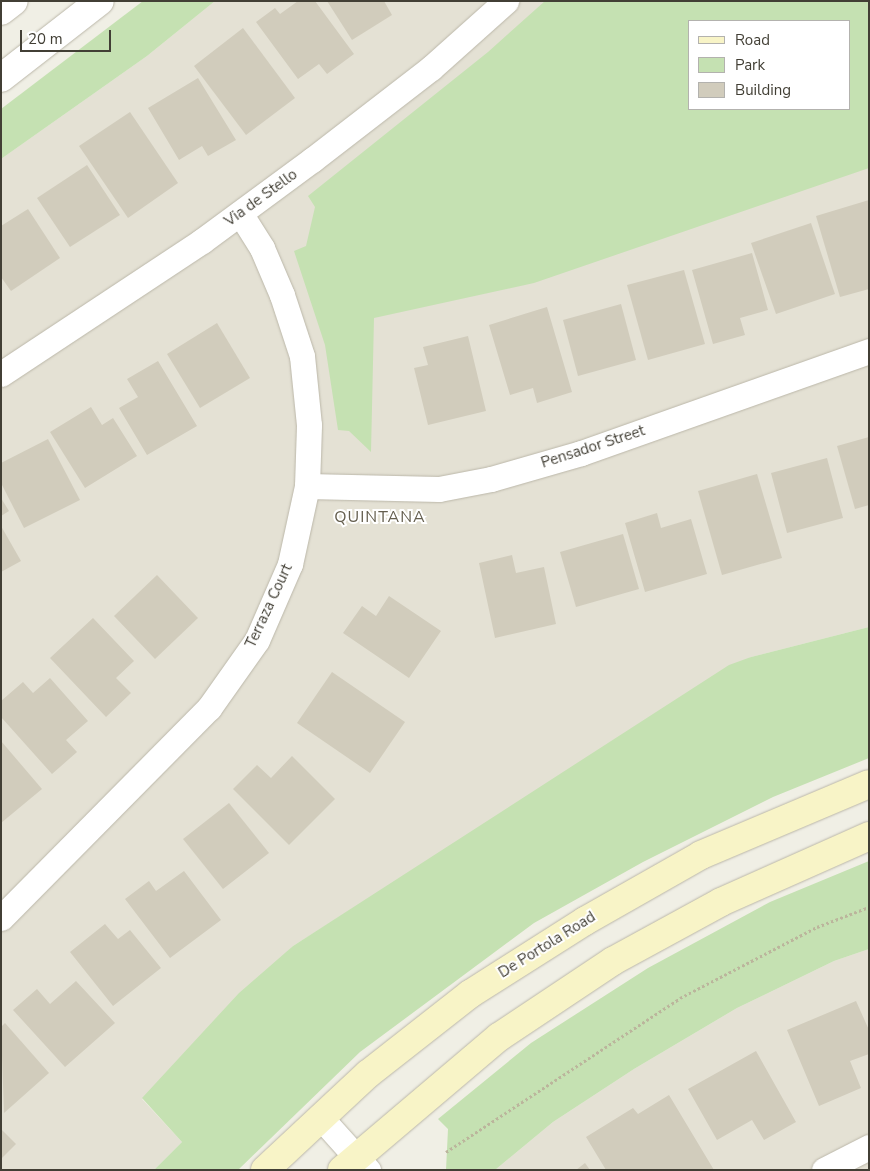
<!DOCTYPE html>
<style>
body{margin:0}
#map{position:relative;width:870px;height:1171px;overflow:hidden;background:#f0efe5;font-family:"Nunito Sans",sans-serif}
div>[style]{position:absolute}
[style*='--x']{left:calc(var(--x)*1px);top:calc(var(--y)*1px);width:calc(var(--w)*1px);rotate:calc(var(--a)*1deg)}
.residential>*{inset:0;background:#e4e1d4}
.green>*{inset:0;background:#c5e1b2}
.building>*{inset:0;background:#d1ccbc}
.path>*{height:3px;margin-top:-1.5px;transform-origin:0;background:repeating-linear-gradient(90deg,#bbb59c 0 2.5px,transparent 0 5px)}
.roads{filter:drop-shadow(0 0 1px #bbb7a9) drop-shadow(0 0 1px #bbb7a9)}
.minor>*{height:25px;margin:-12.5px;padding:0 12.5px;transform-origin:12.5px;border-radius:12.5px;background:#fff}
.tertiary>*{height:28px;margin:-14px;padding:0 14px;transform-origin:14px;border-radius:14px;background:#fff}
.secondary>*{height:28px;margin:-14px;padding:0 14px;transform-origin:14px;border-radius:14px;background:#f8f4c7}
span{translate:-50% -50%;white-space:nowrap;text-align:center;line-height:1.15;-webkit-text-stroke:4px #fff;paint-order:stroke}
.street-label{font-size:15px;color:#423f35}
.neighbourhood-label{font-size:16px;color:#645e4e;letter-spacing:1px}
.frame{position:absolute;inset:0;border:2px solid #423f35;pointer-events:none}
.legend{position:absolute;left:688px;top:20px;width:162px;height:90px;box-sizing:border-box;background:#fff;border:1px solid #b3b2ae;margin:0;padding:6px 9px;list-style:none;font-size:15px;color:#423f35}
.legend li{display:flex;align-items:center;gap:10px;height:25px}
.legend b{width:25px;border:1px solid #b3b2ae}
.scale{position:absolute;left:20px;top:30px;width:91px;height:22px;box-sizing:border-box;border:2px solid #423f35;border-top:0;padding-left:6px;font-size:15px;line-height:18px;white-space:nowrap;color:#423f35;-webkit-text-stroke:4px #fff;paint-order:stroke}
</style>
<div id="map">
<div class="residential">
<i style="clip-path:polygon(evenodd,215px 1px,869px 1px,869px 627px,751px 657px,293px 946px,142px 1099px,182px 1142px,154px 1170px,1px 1170px,1px 159px,147px 56px,215px 1px,689px 21px,849px 21px,849px 109px,689px 109px,689px 21px)"></i>
<i style="clip-path:polygon(869px 949px,869px 1170px,495px 1170px,553px 1122px,634px 1069px,737px 1008px,834px 961px)"></i>
</div>
<div class="green">
<i style="clip-path:polygon(143px 1px,215px 1px,147px 56px,1px 159px,1px 109px)"></i>
<i style="clip-path:polygon(evenodd,545px 1px,869px 1px,869px 168px,534px 283px,374px 318px,371px 452px,349px 431px,338px 430px,325px 345px,294px 251px,306px 246px,315px 207px,308px 196px,488px 52px,545px 1px,689px 21px,849px 21px,849px 109px,689px 109px,689px 21px)"></i>
<i style="clip-path:polygon(869px 627px,869px 758px,773px 797px,643px 862px,534px 923px,360px 1052px,238px 1170px,154px 1170px,182px 1142px,142px 1098px,239px 993px,293px 946px,729px 665px,751px 657px)"></i>
<i style="clip-path:polygon(869px 861px,869px 949px,834px 961px,737px 1008px,634px 1069px,553px 1122px,495px 1170px,446px 1170px,448px 1129px,438px 1119px,531px 1043px,648px 968px,770px 902px)"></i>
</div>
<div class="building">
<i style="clip-path:polygon(298px 1px,315px 1px,354px 54px,327px 74px,319px 64px,298px 79px,256px 22px,275px 8px,280px 14px)"></i>
<i style="clip-path:polygon(327px 1px,384px 1px,392px 15px,352px 40px)"></i>
<i style="clip-path:polygon(243px 28px,295px 98px,246px 135px,194px 66px)"></i>
<i style="clip-path:polygon(198px 78px,236px 140px,208px 156px,202px 146px,179px 160px,148px 108px)"></i>
<i style="clip-path:polygon(130px 112px,178px 183px,128px 218px,79px 146px)"></i>
<i style="clip-path:polygon(87px 165px,120px 215px,70px 247px,37px 198px)"></i>
<i style="clip-path:polygon(869px 200px,869px 289px,840px 297px,816px 216px)"></i>
<i style="clip-path:polygon(28px 209px,60px 258px,11px 291px,1px 277px,1px 226px)"></i>
<i style="clip-path:polygon(811px 223px,835px 294px,776px 314px,751px 243px)"></i>
<i style="clip-path:polygon(752px 253px,768px 310px,740px 318px,745px 335px,713px 344px,692px 270px)"></i>
<i style="clip-path:polygon(684px 270px,705px 344px,648px 360px,627px 285px)"></i>
<i style="clip-path:polygon(621px 304px,636px 360px,578px 376px,563px 320px)"></i>
<i style="clip-path:polygon(547px 307px,572px 392px,537px 403px,533px 388px,510px 395px,489px 325px)"></i>
<i style="clip-path:polygon(217px 323px,250px 378px,200px 408px,167px 354px)"></i>
<i style="clip-path:polygon(468px 336px,486px 411px,428px 425px,414px 368px,428px 365px,423px 347px)"></i>
<i style="clip-path:polygon(158px 361px,197px 426px,147px 455px,119px 408px,138px 397px,127px 379px)"></i>
<i style="clip-path:polygon(91px 407px,102px 425px,113px 418px,137px 456px,85px 488px,50px 432px)"></i>
<i style="clip-path:polygon(869px 437px,869px 505px,855px 509px,837px 446px)"></i>
<i style="clip-path:polygon(48px 439px,80px 500px,24px 528px,1px 483px,1px 463px)"></i>
<i style="clip-path:polygon(827px 458px,843px 518px,787px 533px,771px 473px)"></i>
<i style="clip-path:polygon(757px 474px,782px 558px,722px 575px,698px 491px)"></i>
<i style="clip-path:polygon(1px 498px,9px 511px,1px 516px)"></i>
<i style="clip-path:polygon(657px 513px,661px 528px,691px 519px,707px 574px,645px 592px,625px 523px)"></i>
<i style="clip-path:polygon(1px 526px,21px 561px,1px 572px)"></i>
<i style="clip-path:polygon(623px 534px,639px 589px,576px 607px,560px 552px)"></i>
<i style="clip-path:polygon(512px 555px,516px 573px,544px 567px,556px 624px,495px 638px,479px 563px)"></i>
<i style="clip-path:polygon(157px 575px,198px 618px,155px 659px,114px 616px)"></i>
<i style="clip-path:polygon(389px 596px,441px 631px,409px 678px,343px 633px,362px 606px,376px 616px)"></i>
<i style="clip-path:polygon(93px 618px,134px 661px,116px 678px,131px 693px,106px 717px,50px 658px)"></i>
<i style="clip-path:polygon(332px 672px,405px 722px,370px 773px,297px 723px)"></i>
<i style="clip-path:polygon(50px 678px,88px 721px,66px 740px,77px 752px,52px 774px,1px 717px,1px 701px,23px 682px,33px 693px)"></i>
<i style="clip-path:polygon(1px 741px,42px 789px,1px 823px)"></i>
<i style="clip-path:polygon(292px 756px,335px 799px,289px 845px,233px 789px,257px 765px,271px 778px)"></i>
<i style="clip-path:polygon(229px 803px,269px 853px,223px 889px,183px 839px)"></i>
<i style="clip-path:polygon(184px 871px,221px 920px,170px 958px,125px 899px,149px 881px,156px 891px)"></i>
<i style="clip-path:polygon(105px 924px,118px 939px,130px 930px,161px 968px,113px 1006px,70px 952px)"></i>
<i style="clip-path:polygon(76px 981px,115px 1023px,65px 1067px,13px 1010px,37px 989px,50px 1004px)"></i>
<i style="clip-path:polygon(856px 1001px,869px 1030px,869px 1054px,850px 1061px,861px 1088px,819px 1106px,787px 1030px)"></i>
<i style="clip-path:polygon(5px 1023px,49px 1073px,4px 1113px,1px 1027px)"></i>
<i style="clip-path:polygon(756px 1051px,796px 1122px,764px 1140px,752px 1120px,717px 1140px,688px 1089px)"></i>
<i style="clip-path:polygon(669px 1095px,714px 1170px,606px 1170px,586px 1137px,633px 1108px,638px 1114px)"></i>
<i style="clip-path:polygon(1px 1129px,16px 1144px,1px 1159px)"></i>
<i style="clip-path:polygon(585px 1163px,590px 1170px,576px 1170px)"></i>
</div>
<div class="path">
<i style="--x:446;--y:1152;--w:280;--a:-33.3"></i>
<i style="--x:680;--y:998;--w:154;--a:-27.4"></i>
<i style="--x:817;--y:927;--w:56;--a:-21"></i>
</div>
<div class="roads">
<div class="minor">
<i style="--x:1;--y:374;--w:241;--a:-33.5"></i>
<i style="--x:202;--y:241;--w:137;--a:-36.4"></i>
<i style="--x:312;--y:160;--w:150;--a:-37.7"></i>
<i style="--x:431;--y:68;--w:101;--a:-41.8"></i>
<i style="--x:307;--y:486;--w:132;--a:1.3"></i>
<i style="--x:439;--y:489;--w:53;--a:-10.9"></i>
<i style="--x:491;--y:479;--w:94;--a:-16.1"></i>
<i style="--x:581;--y:453;--w:306;--a:-19.5"></i>
<i style="--x:1;--y:918;--w:296;--a:-45.3"></i>
<i style="--x:209;--y:708;--w:83;--a:-54.8"></i>
<i style="--x:257;--y:640;--w:83;--a:-66.5"></i>
<i style="--x:290;--y:564;--w:80;--a:-77.7"></i>
<i style="--x:307;--y:486;--w:61;--a:-88.1"></i>
<i style="--x:309;--y:425;--w:69;--a:-95.8"></i>
<i style="--x:302;--y:356;--w:64;--a:-108.2"></i>
<i style="--x:282;--y:295;--w:51;--a:-113.1"></i>
<i style="--x:262;--y:248;--w:41;--a:-122.2"></i>
<i style="--x:322;--y:1119;--w:69;--a:48"></i>
<i style="--x:824;--y:1170;--w:51;--a:-27.1"></i>
</div>
<div class="tertiary">
<i style="--x:1;--y:11;--w:16;--a:-38"></i>
<i style="--x:1;--y:78;--w:125;--a:-37.9"></i>
</div>
<div class="secondary">
<i style="--x:265;--y:1170;--w:141;--a:-43"></i>
<i style="--x:368;--y:1074;--w:130;--a:-38.1"></i>
<i style="--x:470;--y:994;--w:136;--a:-32.4"></i>
<i style="--x:585;--y:921;--w:133;--a:-29.6"></i>
<i style="--x:701;--y:855;--w:182;--a:-22.9"></i>
<i style="--x:342;--y:1170;--w:206;--a:-40.3"></i>
<i style="--x:499;--y:1037;--w:137;--a:-33.7"></i>
<i style="--x:613;--y:961;--w:123;--a:-28.6"></i>
<i style="--x:721;--y:902;--w:162;--a:-24"></i>
</div>
</div>
<div class="street-label">
<span style="left:261px;top:198px;rotate:-36deg">Via de Stello</span>
<span style="left:593px;top:447px;rotate:-18deg">Pensador Street</span>
<span style="left:269px;top:606px;rotate:-65deg">Terraza Court</span>
<span style="left:547px;top:945px;rotate:-32deg">De Portola Road</span>
</div>
<div class="neighbourhood-label">
<span style="left:380px;top:517px">QUINTANA</span>
</div>
<div class="frame"></div>
<ul class="legend">
<li><b style="height:6px;background:#f8f4c7"></b>Road</li>
<li><b style="height:14px;background:#c5e1b2"></b>Park</li>
<li><b style="height:14px;background:#d1ccbc"></b>Building</li>
</ul>
<div class="scale">20 m</div>
</div>
